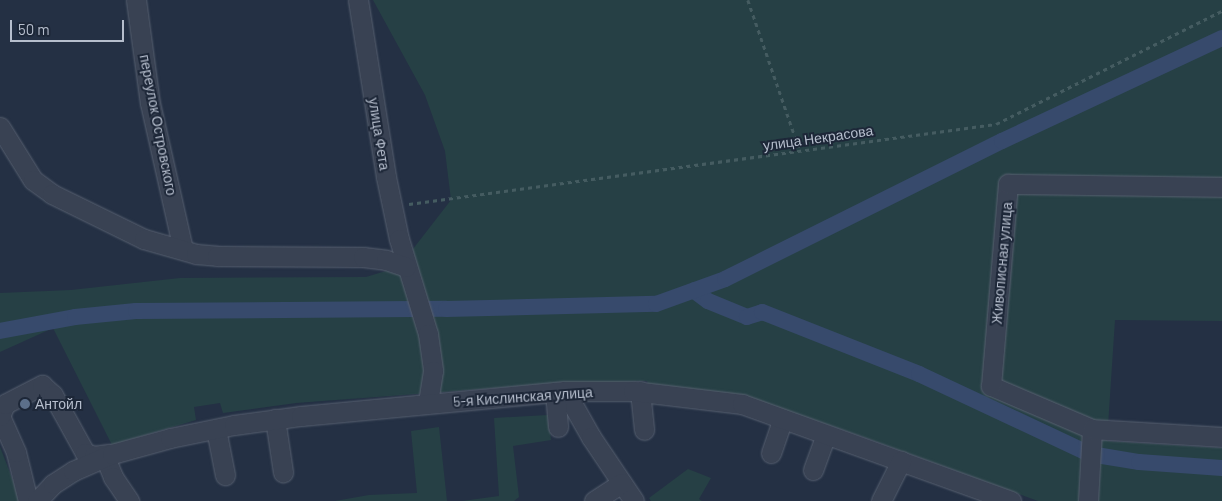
<!DOCTYPE html>
<meta charset="utf-8">
<style>
body{margin:0}
#map{position:relative;width:1222px;height:501px;overflow:hidden;background:#243044;font-family:Barlow,sans-serif}
div>[style]{position:absolute}
[style*='--x']{left:calc(var(--x)*1px);top:calc(var(--y)*1px);width:calc(var(--w)*1px);rotate:calc(var(--a)*1deg)}
.green>*{inset:0;background:#264045}
.canal>*{height:16px;margin:-8px;padding:0 8px;transform-origin:8px;border-radius:8px;background:#374a6c}
.path>*{height:2.5px;margin-top:-1.25px;transform-origin:0;background:repeating-linear-gradient(90deg,#455c61 0 4px,transparent 0 8px)}
.roads{filter:drop-shadow(0 0 1px #576070) drop-shadow(0 0 1px #576070)}
.minor>*{height:19px;margin:-9.5px;padding:0 9.5px;transform-origin:9.5px;border-radius:9.5px;background:#394253}
.dots>*{width:14px;height:14px;translate:-50% -50%;box-sizing:border-box;border:2px solid #1d2738;border-radius:50%}
span{translate:-50% -50%;white-space:nowrap;text-align:center;line-height:1.15;-webkit-text-stroke:4px #1d2738;paint-order:stroke}
.street-label{font-size:14px;color:#b6becd}
.poi-label{font-size:14px;color:#b6becd}
.left{translate:0 -50%;text-align:left}
.scale{position:absolute;left:10px;top:20px;width:114px;height:22px;box-sizing:border-box;border:2px solid #b6becd;border-top:0;padding-left:6px;font-size:15px;line-height:18px;white-space:nowrap;color:#b6becd;-webkit-text-stroke:4px #1d2738;paint-order:stroke}
</style>
<div id="map">
<div class="green">
<i style="clip-path:polygon(373px 0,1222px 0,1222px 321px,1115px 320px,1107px 441px,1222px 448px,1222px 501px,1038px 501px,866px 438px,744px 396px,649px 387px,647px 381px,536px 385px,296px 403px,223px 413px,220px 403px,194px 407px,196px 420px,112px 445px,53px 328px,0 352px,0 293px,71px 290px,180px 278px,366px 277px,399px 267px,451px 200px,445px 151px,425px 95px)"></i>
<i style="clip-path:polygon(548px 415px,551px 440px,513px 446px,519px 497px,514px 501px,462px 501px,499px 496px,494px 418px)"></i>
<i style="clip-path:polygon(439px 427px,447px 501px,335px 501px,369px 495px,417px 493px,411px 431px)"></i>
<i style="clip-path:polygon(0 447px,14px 483px,19px 501px,0 501px)"></i>
<i style="clip-path:polygon(688px 469px,711px 478px,699px 499px,702px 501px,651px 501px,649px 498px)"></i>
</div>
<div class="canal">
<i style="--x:695;--y:290;--w:2;--a:63"></i>
<i style="--x:696;--y:292;--w:15;--a:37"></i>
<i style="--x:708;--y:301;--w:42;--a:22.3"></i>
<i style="--x:747;--y:317;--w:16;--a:-18"></i>
<i style="--x:762;--y:312;--w:169;--a:21.5"></i>
<i style="--x:919;--y:374;--w:189;--a:25.1"></i>
<i style="--x:1090;--y:454;--w:50;--a:9.3"></i>
<i style="--x:1139;--y:462;--w:83;--a:4.1"></i>
<i style="--x:0;--y:331;--w:76;--a:-10.6"></i>
<i style="--x:75;--y:317;--w:61;--a:-5.6"></i>
<i style="--x:136;--y:311;--w:310;--a:-0.4"></i>
<i style="--x:446;--y:309;--w:210;--a:-1.4"></i>
<i style="--x:656;--y:304;--w:73;--a:-19.9"></i>
<i style="--x:725;--y:279;--w:309;--a:-26.5"></i>
<i style="--x:1002;--y:141;--w:243;--a:-25.1"></i>
</div>
<div class="path">
<i style="--x:748;--y:0;--w:160;--a:71"></i>
<i style="--x:409;--y:204;--w:592;--a:-7.76"></i>
<i style="--x:996;--y:124;--w:253;--a:-26.6"></i>
</div>
<div class="roads">
<div class="minor">
<i style="--x:136;--y:0;--w:104;--a:82.3"></i>
<i style="--x:150;--y:103;--w:150;--a:77.3"></i>
<i style="--x:358;--y:0;--w:179;--a:81"></i>
<i style="--x:386;--y:177;--w:63;--a:78.2"></i>
<i style="--x:399;--y:239;--w:99;--a:73"></i>
<i style="--x:428;--y:334;--w:37;--a:82"></i>
<i style="--x:433;--y:371;--w:33;--a:99"></i>
<i style="--x:0;--y:127;--w:62;--a:58.1"></i>
<i style="--x:33;--y:180;--w:24;--a:36"></i>
<i style="--x:52;--y:194;--w:102;--a:26.1"></i>
<i style="--x:144;--y:239;--w:54;--a:16.1"></i>
<i style="--x:196;--y:254;--w:21;--a:5"></i>
<i style="--x:217;--y:256;--w:146;--a:0.4"></i>
<i style="--x:363;--y:257;--w:23;--a:7"></i>
<i style="--x:386;--y:260;--w:21;--a:19"></i>
<i style="--x:565;--y:391;--w:53;--a:60.5"></i>
<i style="--x:591;--y:437;--w:77;--a:56.1"></i>
<i style="--x:640;--y:391;--w:39;--a:84"></i>
<i style="--x:555;--y:392;--w:35;--a:85"></i>
<i style="--x:275;--y:419;--w:54;--a:81.4"></i>
<i style="--x:216;--y:429;--w:47;--a:78.9"></i>
<i style="--x:1092;--y:429;--w:110;--a:-156.9"></i>
<i style="--x:991;--y:386;--w:203;--a:-85.2"></i>
<i style="--x:1008;--y:184;--w:214;--a:0.8"></i>
<i style="--x:771;--y:453;--w:36;--a:-71"></i>
<i style="--x:105;--y:457;--w:22;--a:68"></i>
<i style="--x:113;--y:477;--w:29;--a:56"></i>
<i style="--x:813;--y:470;--w:37;--a:-70"></i>
<i style="--x:28;--y:501;--w:50;--a:-103.8"></i>
<i style="--x:16;--y:452;--w:39;--a:-114"></i>
<i style="--x:0;--y:416;--w:13;--a:-67"></i>
<i style="--x:5;--y:404;--w:42;--a:-27.2"></i>
<i style="--x:42;--y:385;--w:15;--a:42"></i>
<i style="--x:53;--y:395;--w:66;--a:61.1"></i>
<i style="--x:85;--y:453;--w:9;--a:18"></i>
<i style="--x:94;--y:456;--w:15;--a:-8"></i>
<i style="--x:37;--y:501;--w:23;--a:-47"></i>
<i style="--x:53;--y:484;--w:24;--a:-33"></i>
<i style="--x:73;--y:471;--w:43;--a:-23.6"></i>
<i style="--x:112;--y:454;--w:60;--a:-15.4"></i>
<i style="--x:170;--y:438;--w:65;--a:-11.5"></i>
<i style="--x:234;--y:425;--w:68;--a:-7.7"></i>
<i style="--x:301;--y:416;--w:265;--a:-5.4"></i>
<i style="--x:565;--y:391;--w:68;--a:0"></i>
<i style="--x:633;--y:391;--w:110;--a:6.8"></i>
<i style="--x:742;--y:404;--w:286;--a:19.8"></i>
<i style="--x:594;--y:501;--w:33;--a:-33"></i>
<i style="--x:881;--y:501;--w:45;--a:-63.4"></i>
<i style="--x:1088;--y:501;--w:72;--a:-86.8"></i>
<i style="--x:1092;--y:429;--w:130;--a:3.5"></i>
</div>
</div>
<div class="dots">
<i style="left:25px;top:404px;background:#5c6f8a"></i>
</div>
<div class="street-label">
<span style="left:158px;top:125px;rotate:79deg">переулок Островского</span>
<span style="left:379px;top:134px;rotate:81deg">улица Фета</span>
<span style="left:818px;top:138px;rotate:-8deg">улица Некрасова</span>
<span style="left:1002px;top:263px;rotate:-85deg">Живописная улица</span>
<span style="left:523px;top:397px;rotate:-4deg">5-я Кислинская улица</span>
</div>
<div class="poi-label">
<span class="left" style="left:35px;top:404px">Антойл</span>
</div>
<div class="scale">50 m</div>
</div>
